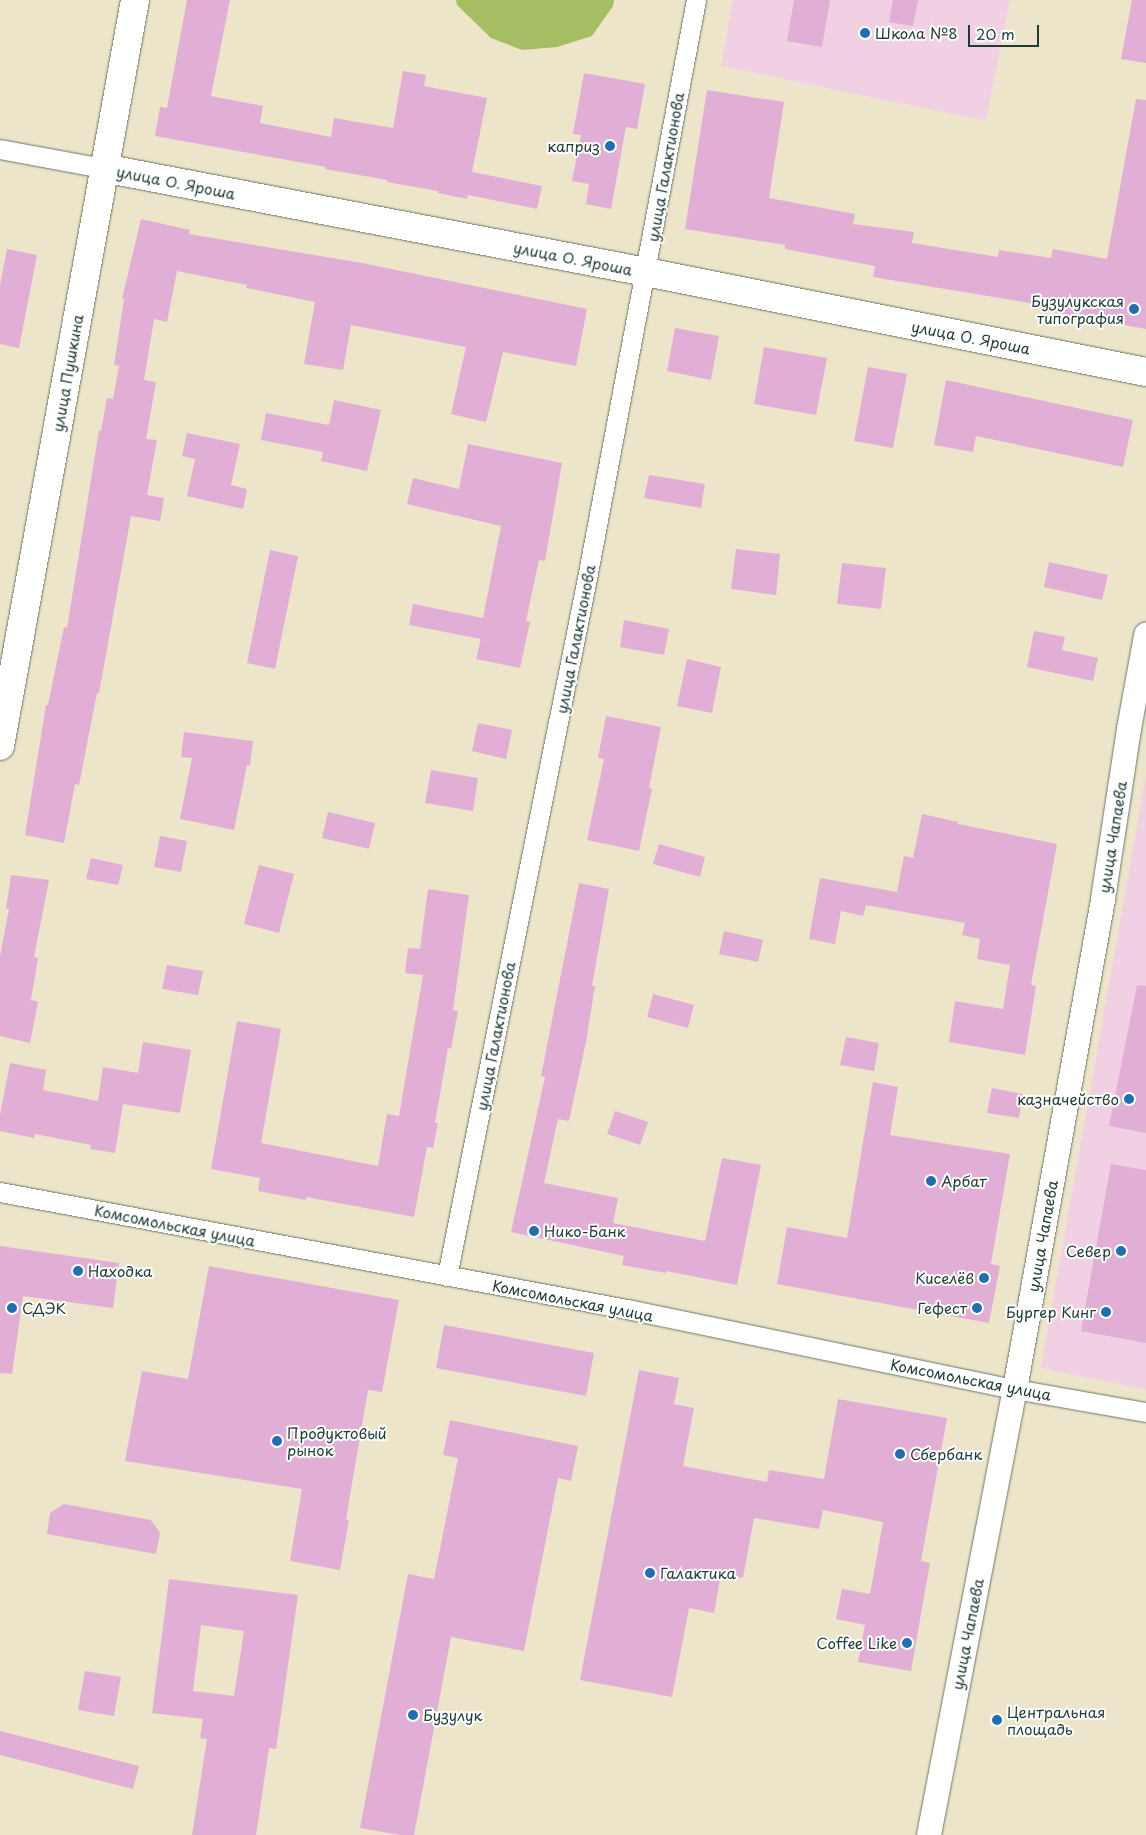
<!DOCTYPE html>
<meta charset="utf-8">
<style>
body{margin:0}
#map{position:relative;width:1146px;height:1835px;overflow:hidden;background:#ede5c9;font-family:"Playpen Sans",sans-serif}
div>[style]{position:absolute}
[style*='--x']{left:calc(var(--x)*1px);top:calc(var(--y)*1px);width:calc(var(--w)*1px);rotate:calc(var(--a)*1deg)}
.built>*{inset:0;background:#f1d0e3}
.green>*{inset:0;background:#a5bd63}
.building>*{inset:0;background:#e1afd5}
.roads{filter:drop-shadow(0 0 1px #677868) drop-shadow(0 0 1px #677868)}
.minor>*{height:19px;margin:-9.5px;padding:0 9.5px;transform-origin:9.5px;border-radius:9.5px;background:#fff}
.tertiary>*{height:24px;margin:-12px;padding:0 12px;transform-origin:12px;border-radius:12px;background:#fff}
.secondary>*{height:28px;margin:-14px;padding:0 14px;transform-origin:14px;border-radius:14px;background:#fff}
.dots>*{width:14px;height:14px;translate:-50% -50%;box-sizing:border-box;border:2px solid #fff;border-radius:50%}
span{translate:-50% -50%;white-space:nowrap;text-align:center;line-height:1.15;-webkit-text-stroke:4px #fff;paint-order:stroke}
.poi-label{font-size:15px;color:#1f3d34}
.left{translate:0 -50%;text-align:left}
.right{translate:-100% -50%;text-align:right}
.street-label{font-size:15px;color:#1f3d34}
.scale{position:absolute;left:968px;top:25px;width:71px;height:22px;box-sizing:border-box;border:2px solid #1f3d34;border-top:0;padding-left:6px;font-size:15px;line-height:18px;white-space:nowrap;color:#1f3d34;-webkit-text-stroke:4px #fff;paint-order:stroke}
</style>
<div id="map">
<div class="built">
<i style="clip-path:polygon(733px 0,1010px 0,986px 121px,721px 66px)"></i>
<i style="clip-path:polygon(1146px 775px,1146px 1390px,1041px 1368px)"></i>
</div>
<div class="green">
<i style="clip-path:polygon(456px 0,614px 0,613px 6px,592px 36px,557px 47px,522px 50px,491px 38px,457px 5px)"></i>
</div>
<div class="building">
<i style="clip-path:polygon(187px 0,230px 0,211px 96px,263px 106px,260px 123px,331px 137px,334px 118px,393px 128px,403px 71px,426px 75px,424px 86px,487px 98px,472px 172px,542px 186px,537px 209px,468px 195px,467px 199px,438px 193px,438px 191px,387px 182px,387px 180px,325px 169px,326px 167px,155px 136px,160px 107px,167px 108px)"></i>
<i style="clip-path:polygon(794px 0,830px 0,822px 47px,787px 41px)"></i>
<i style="clip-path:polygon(893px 0,918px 0,913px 26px,889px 22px)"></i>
<i style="clip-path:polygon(1132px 0,1146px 0,1146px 63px,1121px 59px)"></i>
<i style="clip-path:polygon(584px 73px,645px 84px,637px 129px,626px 127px,611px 209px,586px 204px,589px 184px,572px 181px,581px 135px,573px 134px)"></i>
<i style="clip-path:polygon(707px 90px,784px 102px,769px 198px,855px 214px,853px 224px,914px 232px,912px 243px,998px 257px,999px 250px,1051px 258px,1053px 249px,1107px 259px,1136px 99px,1146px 100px,1146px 329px,1041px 310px,1042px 305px,873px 277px,875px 266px,785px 249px,785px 245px,685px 229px)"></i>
<i style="clip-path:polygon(141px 219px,190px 230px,189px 234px,362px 263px,587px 309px,576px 366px,503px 352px,486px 422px,451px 414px,466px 347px,351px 325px,343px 370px,304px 364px,315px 302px,246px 288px,247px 285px,177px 271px,167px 322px,154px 319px,144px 380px,156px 382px,146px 439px,157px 440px,147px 495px,164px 498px,160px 521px,131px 516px,99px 693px,97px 693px,79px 785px,75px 784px,64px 843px,25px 835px,46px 705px,48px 705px,64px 627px,67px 628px,99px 430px,101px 431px,107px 398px,113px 399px,119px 366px,114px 365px,124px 299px,122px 299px)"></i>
<i style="clip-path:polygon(7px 249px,37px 255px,19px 348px,0 344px,0 285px)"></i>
<i style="clip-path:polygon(675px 328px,719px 336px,711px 380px,667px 371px)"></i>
<i style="clip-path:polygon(764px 347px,827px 358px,816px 415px,754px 404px)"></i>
<i style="clip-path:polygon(868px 367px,907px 374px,893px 448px,854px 441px)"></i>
<i style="clip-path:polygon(946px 380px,1133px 420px,1123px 467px,976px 436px,973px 452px,934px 445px)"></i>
<i style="clip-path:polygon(334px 400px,381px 410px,367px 471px,321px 461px,323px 452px,261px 440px,266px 413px,329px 425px)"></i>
<i style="clip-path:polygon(187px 433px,240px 444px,231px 485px,247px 489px,243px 509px,187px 496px,195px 459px,182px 456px)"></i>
<i style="clip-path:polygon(468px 444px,562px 463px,545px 561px,539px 560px,526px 621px,530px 622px,520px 668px,476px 659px,481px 639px,409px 625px,413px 604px,483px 618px,501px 526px,407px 504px,413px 478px,459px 489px)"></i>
<i style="clip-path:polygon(649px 475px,705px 484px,701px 508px,644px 498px)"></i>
<i style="clip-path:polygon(736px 549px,780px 554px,776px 595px,731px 589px)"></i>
<i style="clip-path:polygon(270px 550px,298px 556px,275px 669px,247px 663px)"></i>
<i style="clip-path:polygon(1049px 562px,1108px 575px,1102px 600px,1044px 587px)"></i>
<i style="clip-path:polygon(842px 563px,886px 568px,881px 609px,837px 604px)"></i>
<i style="clip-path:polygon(624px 620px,669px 629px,664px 655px,620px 647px)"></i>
<i style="clip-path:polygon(1034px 631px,1065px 637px,1062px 650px,1098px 658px,1093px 681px,1027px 667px)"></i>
<i style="clip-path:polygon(687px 659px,721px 667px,712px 713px,677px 706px)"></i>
<i style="clip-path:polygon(606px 716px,661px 727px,649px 788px,652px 789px,639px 851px,587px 840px,604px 759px,598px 758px)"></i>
<i style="clip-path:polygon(478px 723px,512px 730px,506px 759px,472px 751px)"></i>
<i style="clip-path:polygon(184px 732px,253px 741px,250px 766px,247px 765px,234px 830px,180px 819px,192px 758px,181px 757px)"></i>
<i style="clip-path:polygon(431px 770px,478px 778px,473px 811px,425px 803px)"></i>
<i style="clip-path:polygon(328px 812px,375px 823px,369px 849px,322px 838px)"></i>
<i style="clip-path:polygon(922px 814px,958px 822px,958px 824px,1057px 844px,1031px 985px,1036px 986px,1025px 1055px,949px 1042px,955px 1001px,1003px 1009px,1010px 965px,977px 959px,980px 939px,962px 935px,965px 923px,866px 905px,863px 916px,841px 911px,835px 944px,809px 939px,820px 878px,897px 892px,904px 856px,913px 858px)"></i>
<i style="clip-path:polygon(160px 836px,187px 841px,181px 872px,154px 867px)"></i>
<i style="clip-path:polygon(659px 844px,705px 857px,700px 877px,653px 864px)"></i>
<i style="clip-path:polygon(91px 858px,123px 865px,118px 885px,86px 879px)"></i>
<i style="clip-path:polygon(259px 865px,294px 874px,279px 933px,244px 924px)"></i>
<i style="clip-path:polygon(11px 875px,49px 880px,34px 957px,38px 958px,31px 1000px,38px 1002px,30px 1043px,0 1036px,0 956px,9px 909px,6px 909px)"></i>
<i style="clip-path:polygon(579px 883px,609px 889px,592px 986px,595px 986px,586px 1042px,569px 1121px,558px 1119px,544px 1183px,618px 1198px,613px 1223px,705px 1241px,722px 1158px,761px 1165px,737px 1285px,666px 1271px,666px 1273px,622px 1265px,624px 1256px,511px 1232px,545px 1077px,541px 1076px)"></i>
<i style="clip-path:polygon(428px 889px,469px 895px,453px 1010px,458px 1011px,451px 1049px,448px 1048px,435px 1123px,438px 1123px,433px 1148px,427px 1147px,414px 1217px,306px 1197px,306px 1200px,258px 1191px,260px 1178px,211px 1169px,237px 1021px,281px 1029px,261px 1143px,378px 1166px,387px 1114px,399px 1116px,423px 975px,405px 973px,408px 948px,420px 949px)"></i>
<i style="clip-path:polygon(724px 931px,763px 940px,758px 962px,719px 954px)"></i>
<i style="clip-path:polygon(167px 965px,203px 971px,198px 995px,162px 989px)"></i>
<i style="clip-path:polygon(1137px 985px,1146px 986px,1146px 1133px,1109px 1126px)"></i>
<i style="clip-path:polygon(653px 994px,694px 1005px,688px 1028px,647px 1017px)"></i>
<i style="clip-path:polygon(846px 1037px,879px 1043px,874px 1071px,840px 1065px)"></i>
<i style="clip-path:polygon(143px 1042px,191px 1050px,180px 1113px,123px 1104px,115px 1153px,90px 1149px,91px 1145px,35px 1134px,34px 1138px,0 1131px,0 1115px,10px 1063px,46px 1070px,43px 1090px,98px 1101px,103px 1067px,138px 1073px)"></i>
<i style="clip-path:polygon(873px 1082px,898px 1087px,890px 1135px,1010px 1154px,991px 1264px,1000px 1266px,989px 1323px,777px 1284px,787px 1227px,847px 1238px)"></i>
<i style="clip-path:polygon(992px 1088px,1023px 1094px,1019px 1118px,987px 1113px)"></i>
<i style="clip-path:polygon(615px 1111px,648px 1122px,640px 1145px,607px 1134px)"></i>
<i style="clip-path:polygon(1111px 1164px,1146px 1170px,1146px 1343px,1081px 1331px)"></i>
<i style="clip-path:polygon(0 1246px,119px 1263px,113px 1308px,23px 1296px,12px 1374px,0 1373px)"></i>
<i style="clip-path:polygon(209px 1266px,399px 1300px,382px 1392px,368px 1390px,346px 1519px,349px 1520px,340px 1570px,290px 1561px,302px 1489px,125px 1461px,142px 1371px,188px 1379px)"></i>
<i style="clip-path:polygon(444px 1325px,594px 1353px,586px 1396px,436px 1368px)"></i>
<i style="clip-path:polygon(639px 1370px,679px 1378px,674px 1404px,694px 1408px,683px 1466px,767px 1482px,769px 1470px,824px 1479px,838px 1399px,947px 1418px,921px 1561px,930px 1563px,911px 1671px,858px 1662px,865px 1625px,836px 1619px,842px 1589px,870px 1594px,883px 1522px,823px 1510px,819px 1529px,754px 1518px,743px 1578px,721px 1574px,714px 1613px,689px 1608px,672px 1697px,580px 1680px)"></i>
<i style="clip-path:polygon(450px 1420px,578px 1446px,571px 1481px,558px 1478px,524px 1651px,451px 1637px,414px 1835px,400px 1835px,360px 1828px,408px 1574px,434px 1579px,458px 1458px,443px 1455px)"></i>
<i style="clip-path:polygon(64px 1504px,151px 1520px,160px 1533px,156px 1554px,47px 1534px,50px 1513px)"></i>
<i style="clip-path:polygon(evenodd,169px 1579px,298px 1595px,276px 1749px,269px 1748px,256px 1835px,192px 1835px,207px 1739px,200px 1738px,203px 1719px,152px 1713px,169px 1579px,201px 1625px,244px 1631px,234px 1696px,193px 1691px,201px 1625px)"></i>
<i style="clip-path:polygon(85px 1671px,121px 1677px,114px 1716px,78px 1710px)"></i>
<i style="clip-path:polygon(0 1731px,139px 1766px,133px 1789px,0 1755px)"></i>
</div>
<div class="roads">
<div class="minor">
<i style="--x:0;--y:149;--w:105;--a:10.5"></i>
<i style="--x:0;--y:1192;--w:643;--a:10.58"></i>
<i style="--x:632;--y:1310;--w:391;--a:11.7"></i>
<i style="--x:1015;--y:1389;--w:133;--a:10"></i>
<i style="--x:447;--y:1276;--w:712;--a:-78.66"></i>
<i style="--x:587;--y:578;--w:588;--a:-79.32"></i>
</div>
<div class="tertiary">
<i style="--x:929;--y:1835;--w:454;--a:-79.1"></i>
<i style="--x:1015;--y:1389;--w:498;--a:-79.8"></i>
<i style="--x:1103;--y:899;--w:172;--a:-81.3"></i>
<i style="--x:1129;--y:729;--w:96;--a:-79.7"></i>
</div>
<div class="secondary">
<i style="--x:103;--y:168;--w:553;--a:10.84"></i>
<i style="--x:646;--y:272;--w:510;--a:11.31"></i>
<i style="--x:0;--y:746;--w:758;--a:-79.74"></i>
</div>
</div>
<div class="dots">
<i style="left:865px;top:33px;background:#1f6fb2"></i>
<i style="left:610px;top:146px;background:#1f6fb2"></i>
<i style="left:1134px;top:309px;background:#1f6fb2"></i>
<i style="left:1129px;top:1099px;background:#1f6fb2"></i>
<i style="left:931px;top:1181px;background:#1f6fb2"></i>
<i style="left:534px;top:1231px;background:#1f6fb2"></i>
<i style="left:1121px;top:1251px;background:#1f6fb2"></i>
<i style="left:78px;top:1271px;background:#1f6fb2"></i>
<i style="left:984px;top:1278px;background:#1f6fb2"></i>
<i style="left:12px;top:1308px;background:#1f6fb2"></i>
<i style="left:977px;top:1308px;background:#1f6fb2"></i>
<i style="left:1106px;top:1312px;background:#1f6fb2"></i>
<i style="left:277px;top:1441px;background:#1f6fb2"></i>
<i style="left:900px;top:1454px;background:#1f6fb2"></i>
<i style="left:650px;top:1573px;background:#1f6fb2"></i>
<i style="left:907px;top:1643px;background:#1f6fb2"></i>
<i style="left:413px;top:1715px;background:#1f6fb2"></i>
<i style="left:997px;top:1720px;background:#1f6fb2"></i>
</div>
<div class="poi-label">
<span class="left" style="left:875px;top:33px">Школа №8</span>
<span class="right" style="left:600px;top:146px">каприз</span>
<span class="right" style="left:1124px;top:309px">Бузулукская<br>типография</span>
<span class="right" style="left:1119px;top:1099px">казначейство</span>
<span class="left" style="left:941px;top:1181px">Арбат</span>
<span class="left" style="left:544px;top:1231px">Нико-Банк</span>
<span class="right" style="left:1111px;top:1251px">Север</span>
<span class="left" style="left:88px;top:1271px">Находка</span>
<span class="right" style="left:974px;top:1278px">Киселёв</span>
<span class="left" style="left:22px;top:1308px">СДЭК</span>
<span class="right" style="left:967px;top:1308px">Гефест</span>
<span class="right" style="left:1096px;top:1312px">Бургер Кинг</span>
<span class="left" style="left:287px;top:1441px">Продуктовый<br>рынок</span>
<span class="left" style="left:910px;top:1454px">Сбербанк</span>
<span class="left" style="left:660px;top:1573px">Галактика</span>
<span class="right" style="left:897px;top:1643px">Coffee Like</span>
<span class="left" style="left:1007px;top:1720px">Центральная<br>площадь</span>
<span class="left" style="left:423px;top:1715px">Бузулук</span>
</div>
<div class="street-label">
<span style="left:665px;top:167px;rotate:-80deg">улица Галактионова</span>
<span style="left:176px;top:182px;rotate:11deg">улица О. Яроша</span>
<span style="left:573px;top:258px;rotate:11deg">улица О. Яроша</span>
<span style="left:971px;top:337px;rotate:11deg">улица О. Яроша</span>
<span style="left:67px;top:373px;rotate:-80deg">улица Пушкина</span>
<span style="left:575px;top:639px;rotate:-79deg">улица Галактионова</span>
<span style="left:1112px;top:837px;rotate:-81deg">улица Чапаева</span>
<span style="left:495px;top:1036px;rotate:-79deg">улица Галактионова</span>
<span style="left:175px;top:1225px;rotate:11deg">Комсомольская улица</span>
<span style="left:1042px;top:1236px;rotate:-80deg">улица Чапаева</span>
<span style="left:573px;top:1300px;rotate:11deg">Комсомольская улица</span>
<span style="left:971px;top:1379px;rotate:11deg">Комсомольская улица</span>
<span style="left:967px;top:1634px;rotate:-79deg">улица Чапаева</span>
</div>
<div class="scale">20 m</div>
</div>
